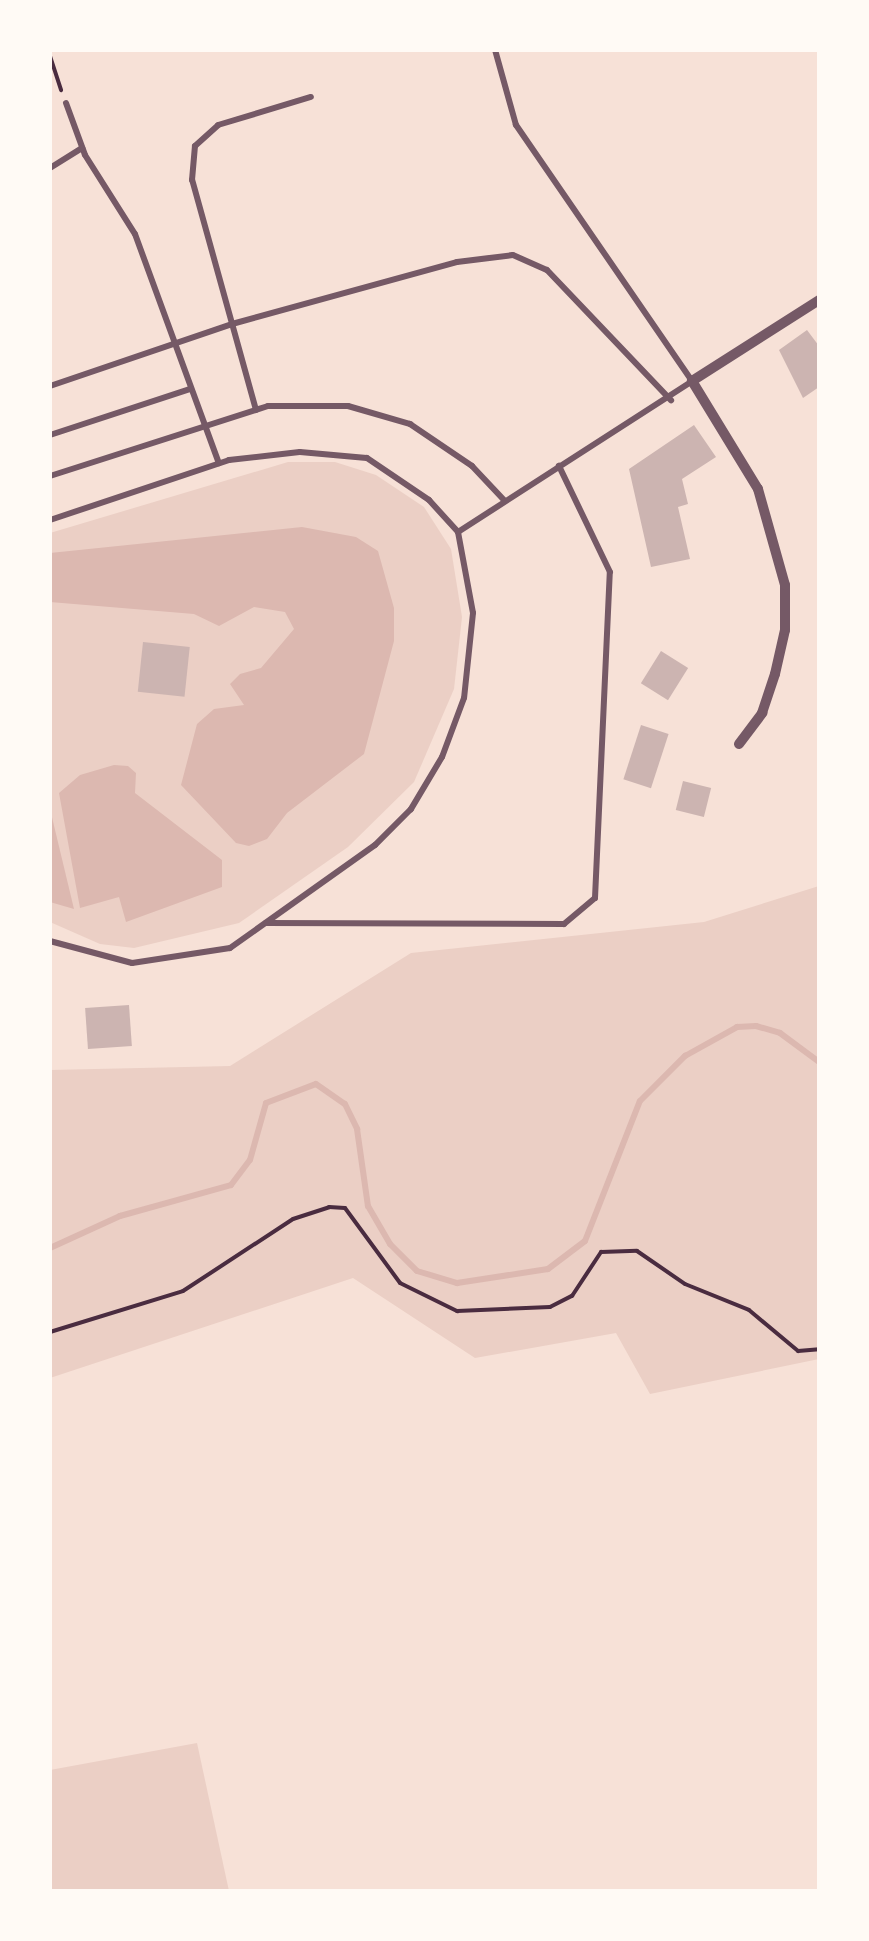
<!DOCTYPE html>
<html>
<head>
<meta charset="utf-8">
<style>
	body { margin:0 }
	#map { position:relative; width:869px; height:1941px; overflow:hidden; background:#f7e1d7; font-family:Helvetica,sans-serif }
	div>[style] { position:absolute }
	.green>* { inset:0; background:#ebcfc5 }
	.water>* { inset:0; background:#dcb8b0 }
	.stream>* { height:6px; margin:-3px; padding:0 3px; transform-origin:3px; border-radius:3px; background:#dcb8b0 }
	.building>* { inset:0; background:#ccb4b1; transform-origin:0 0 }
	.path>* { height:4px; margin:-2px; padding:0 2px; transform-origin:2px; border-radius:2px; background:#4a2c40 }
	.service>* { height:6px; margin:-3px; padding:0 3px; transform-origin:3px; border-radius:3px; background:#755966 }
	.minor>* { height:10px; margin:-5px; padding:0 5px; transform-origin:5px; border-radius:5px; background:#755966 }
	span { translate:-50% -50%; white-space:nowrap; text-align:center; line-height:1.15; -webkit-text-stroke:8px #fffaf5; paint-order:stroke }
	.frame { position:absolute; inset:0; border:52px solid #fffaf5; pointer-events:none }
</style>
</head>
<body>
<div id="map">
	<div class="green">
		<div style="clip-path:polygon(288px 462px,335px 462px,376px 475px,424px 507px,451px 549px,462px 617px,454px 689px,414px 782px,348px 847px,239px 923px,134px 948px,100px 944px,50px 922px,50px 533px)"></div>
		<div style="clip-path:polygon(819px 886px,819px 1359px,650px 1394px,616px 1333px,475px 1358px,353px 1278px,50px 1378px,50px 1070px,230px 1066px,411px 953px,704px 922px)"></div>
		<div style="clip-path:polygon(197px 1743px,229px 1891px,50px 1891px,50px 1770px)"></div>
	</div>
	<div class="water">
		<div style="clip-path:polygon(302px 527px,356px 537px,378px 551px,394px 608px,394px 641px,364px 754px,287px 813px,267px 839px,249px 846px,236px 843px,181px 785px,197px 724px,214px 709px,244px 705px,230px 684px,240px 674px,261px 668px,294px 629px,285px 612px,254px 607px,219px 626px,194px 614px,50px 602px,50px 553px)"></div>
		<div style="clip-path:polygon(114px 765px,128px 766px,136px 773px,135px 793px,222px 860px,222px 887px,126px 922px,119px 897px,80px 908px,59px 793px,80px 775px)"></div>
		<div style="clip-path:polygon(50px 809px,74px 909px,50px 902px)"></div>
	</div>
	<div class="stream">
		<div style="left:50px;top:1248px;width:77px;rotate:-24.6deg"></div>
		<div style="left:120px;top:1216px;width:115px;rotate:-15.6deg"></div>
		<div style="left:231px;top:1185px;width:31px;rotate:-53deg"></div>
		<div style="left:250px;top:1160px;width:59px;rotate:-74.3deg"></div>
		<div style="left:266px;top:1103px;width:53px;rotate:-20.8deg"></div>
		<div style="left:316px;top:1084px;width:35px;rotate:35deg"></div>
		<div style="left:345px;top:1104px;width:28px;rotate:64deg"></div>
		<div style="left:357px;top:1129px;width:78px;rotate:81.9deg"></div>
		<div style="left:368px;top:1206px;width:44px;rotate:59.9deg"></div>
		<div style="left:390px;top:1244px;width:38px;rotate:45deg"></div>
		<div style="left:417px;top:1271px;width:42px;rotate:16.7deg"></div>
		<div style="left:457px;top:1283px;width:92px;rotate:-8.7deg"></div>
		<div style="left:548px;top:1269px;width:46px;rotate:-37.1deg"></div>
		<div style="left:585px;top:1241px;width:150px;rotate:-68.6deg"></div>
		<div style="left:640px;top:1101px;width:64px;rotate:-45deg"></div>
		<div style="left:685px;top:1056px;width:60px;rotate:-29.1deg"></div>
		<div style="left:737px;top:1027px;width:19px;rotate:-3deg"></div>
		<div style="left:756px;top:1026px;width:25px;rotate:16deg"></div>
		<div style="left:780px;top:1033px;width:49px;rotate:36.6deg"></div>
	</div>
	<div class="building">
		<div style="clip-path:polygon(807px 330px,819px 346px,819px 387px,803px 398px,779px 350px)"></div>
		<div style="clip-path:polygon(694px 425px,716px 457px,682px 479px,688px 504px,678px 507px,690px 559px,651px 567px,629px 469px)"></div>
		<div style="left:143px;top:642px;width:47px;height:50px;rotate:6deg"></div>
		<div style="left:661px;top:651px;width:32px;height:38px;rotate:32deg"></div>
		<div style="left:641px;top:725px;width:29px;height:57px;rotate:18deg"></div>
		<div style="left:683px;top:781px;width:29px;height:30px;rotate:14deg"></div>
		<div style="left:129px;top:1005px;width:41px;height:44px;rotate:86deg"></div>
	</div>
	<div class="path">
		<div style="left:50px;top:56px;width:36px;rotate:72deg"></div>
		<div style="left:50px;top:1332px;width:139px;rotate:-17.1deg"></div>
		<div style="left:183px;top:1291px;width:131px;rotate:-33.2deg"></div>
		<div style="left:293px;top:1219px;width:38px;rotate:-18deg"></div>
		<div style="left:329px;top:1207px;width:16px;rotate:4deg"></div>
		<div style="left:345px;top:1208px;width:93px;rotate:53.7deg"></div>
		<div style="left:400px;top:1283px;width:64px;rotate:26.2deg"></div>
		<div style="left:457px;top:1311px;width:93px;rotate:-2.5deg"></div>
		<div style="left:550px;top:1307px;width:25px;rotate:-27deg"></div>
		<div style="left:572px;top:1296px;width:53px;rotate:-56.6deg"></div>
		<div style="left:601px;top:1252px;width:36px;rotate:-2deg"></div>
		<div style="left:637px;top:1251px;width:58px;rotate:34.5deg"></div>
		<div style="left:685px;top:1284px;width:69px;rotate:22.1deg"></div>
		<div style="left:749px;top:1310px;width:64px;rotate:39.9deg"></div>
		<div style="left:798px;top:1351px;width:21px;rotate:-5deg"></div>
	</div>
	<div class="service">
		<div style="left:66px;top:103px;width:55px;rotate:69.9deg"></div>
		<div style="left:85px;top:155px;width:93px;rotate:57.7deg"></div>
		<div style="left:135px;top:234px;width:244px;rotate:69.9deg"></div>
		<div style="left:50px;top:168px;width:38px;rotate:-32deg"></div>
		<div style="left:50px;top:386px;width:192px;rotate:-18.8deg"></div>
		<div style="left:232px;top:324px;width:233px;rotate:-15.4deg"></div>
		<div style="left:457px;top:262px;width:56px;rotate:-7.1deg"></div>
		<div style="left:513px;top:255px;width:37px;rotate:24deg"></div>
		<div style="left:547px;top:270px;width:180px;rotate:46.4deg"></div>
		<div style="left:256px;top:410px;width:239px;rotate:-105.5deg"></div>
		<div style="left:192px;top:180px;width:34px;rotate:-85deg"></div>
		<div style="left:195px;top:146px;width:31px;rotate:-42deg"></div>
		<div style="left:218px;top:125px;width:97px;rotate:-16.8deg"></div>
		<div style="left:50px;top:435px;width:147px;rotate:-18.2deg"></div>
		<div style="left:50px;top:476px;width:229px;rotate:-17.8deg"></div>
		<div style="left:268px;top:406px;width:80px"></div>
		<div style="left:348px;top:406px;width:65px;rotate:16.2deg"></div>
		<div style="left:410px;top:424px;width:75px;rotate:34.1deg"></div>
		<div style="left:472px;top:466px;width:48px;rotate:46.7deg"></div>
		<div style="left:50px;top:520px;width:189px;rotate:-18.5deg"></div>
		<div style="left:229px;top:460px;width:71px;rotate:-6.4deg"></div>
		<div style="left:300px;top:452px;width:67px;rotate:5.1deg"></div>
		<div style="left:367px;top:458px;width:75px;rotate:34.1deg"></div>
		<div style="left:429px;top:500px;width:43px;rotate:47.8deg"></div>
		<div style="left:458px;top:532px;width:82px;rotate:79.5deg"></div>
		<div style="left:473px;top:613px;width:85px;rotate:96deg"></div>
		<div style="left:464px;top:698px;width:63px;rotate:110.4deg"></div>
		<div style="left:442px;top:757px;width:61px;rotate:120.8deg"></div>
		<div style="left:411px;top:809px;width:51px;rotate:135deg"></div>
		<div style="left:375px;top:845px;width:178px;rotate:144.6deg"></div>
		<div style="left:230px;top:948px;width:99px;rotate:171.3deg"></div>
		<div style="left:132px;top:963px;width:85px;rotate:-165deg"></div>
		<div style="left:458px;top:532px;width:278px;rotate:-32.8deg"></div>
		<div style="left:692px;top:381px;width:311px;rotate:-124.5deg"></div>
		<div style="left:516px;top:125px;width:78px;rotate:-105.6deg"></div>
		<div style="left:266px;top:923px;width:298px;rotate:0.2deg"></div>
		<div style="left:564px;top:924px;width:40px;rotate:-40deg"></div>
		<div style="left:595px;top:898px;width:326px;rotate:-87.4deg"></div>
		<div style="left:610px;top:572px;width:118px;rotate:-115.7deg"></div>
	</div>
	<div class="minor">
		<div style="left:739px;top:744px;width:39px;rotate:-53deg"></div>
		<div style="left:762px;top:713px;width:41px;rotate:-71.6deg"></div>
		<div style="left:775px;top:674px;width:45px;rotate:-77.2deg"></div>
		<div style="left:785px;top:630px;width:45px;rotate:-90deg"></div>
		<div style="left:785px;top:585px;width:100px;rotate:-105.7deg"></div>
		<div style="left:758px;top:489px;width:127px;rotate:-121.4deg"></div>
		<div style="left:692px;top:381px;width:151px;rotate:-32.5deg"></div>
	</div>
	<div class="frame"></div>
</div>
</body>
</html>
